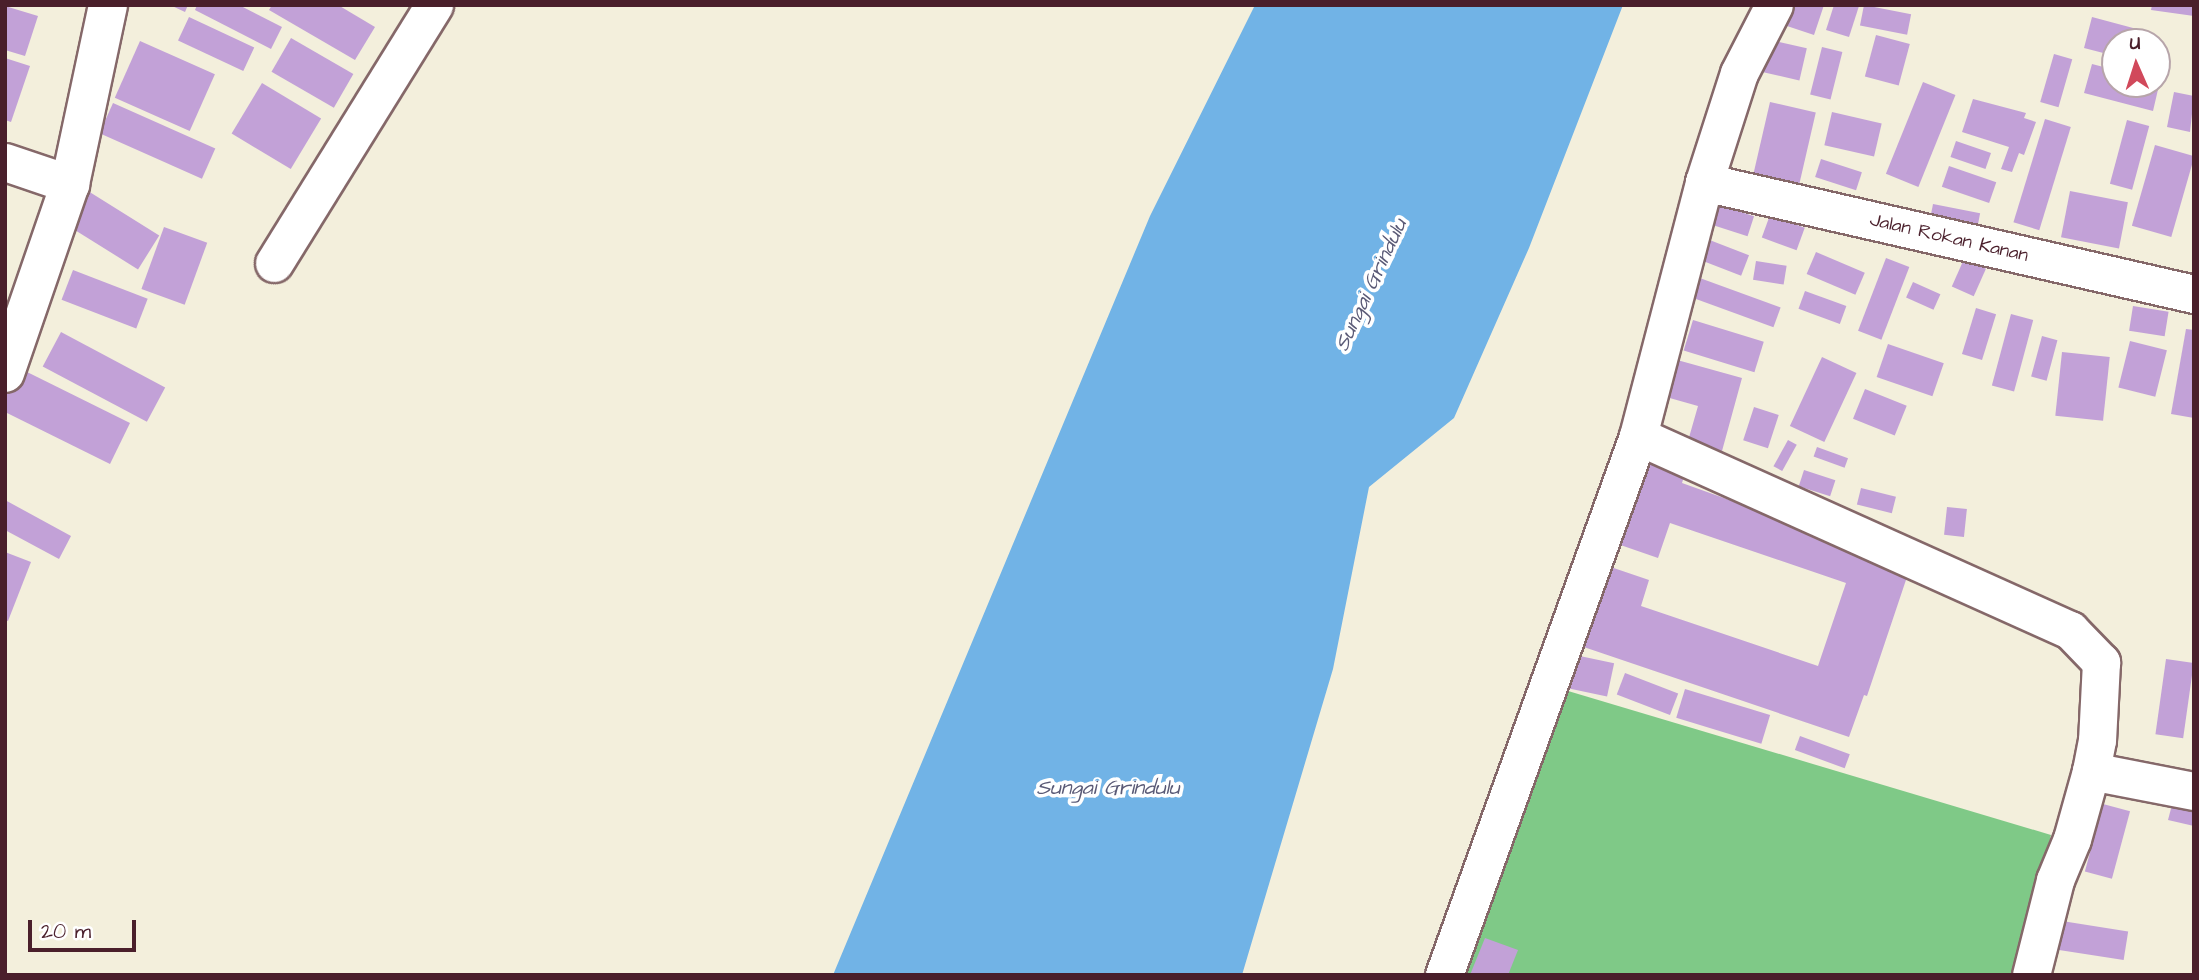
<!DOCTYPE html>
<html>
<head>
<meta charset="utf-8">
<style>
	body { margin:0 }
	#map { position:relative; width:2199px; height:980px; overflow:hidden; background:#f3efdc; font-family:"Architects Daughter",sans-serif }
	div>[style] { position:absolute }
	.green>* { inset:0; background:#7fc987 }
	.water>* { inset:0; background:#71b3e6 }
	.building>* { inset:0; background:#c2a1d7; transform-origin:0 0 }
	.roads { filter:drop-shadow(2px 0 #856869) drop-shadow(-2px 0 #856869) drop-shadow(0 2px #856869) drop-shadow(0 -2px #856869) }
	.street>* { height:37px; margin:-18.5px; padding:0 18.5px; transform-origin:18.5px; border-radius:18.5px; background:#fff }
	.secondary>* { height:38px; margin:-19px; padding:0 19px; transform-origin:19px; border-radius:19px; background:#fff }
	span { translate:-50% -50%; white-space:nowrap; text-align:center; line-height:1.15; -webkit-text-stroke:7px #fff; paint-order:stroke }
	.street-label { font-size:19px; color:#4a1f2b }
	.water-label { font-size:21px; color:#5a5a76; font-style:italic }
	.frame { position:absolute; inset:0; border:7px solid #4a1f2b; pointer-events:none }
	.north { position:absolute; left:2101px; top:28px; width:70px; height:70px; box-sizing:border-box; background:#fff; border:2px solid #b7a5aa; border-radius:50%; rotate:357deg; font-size:19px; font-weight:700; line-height:28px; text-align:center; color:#4a1f2b }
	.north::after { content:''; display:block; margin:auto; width:24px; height:32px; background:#d1495b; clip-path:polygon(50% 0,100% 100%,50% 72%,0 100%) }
	.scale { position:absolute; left:28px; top:920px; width:108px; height:32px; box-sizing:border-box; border:4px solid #4a1f2b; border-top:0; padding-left:9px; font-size:21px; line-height:24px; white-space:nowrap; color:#4a1f2b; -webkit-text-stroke:5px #fff; paint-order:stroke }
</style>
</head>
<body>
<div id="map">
	<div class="green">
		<div style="clip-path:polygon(1548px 685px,2051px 835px,2018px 975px,1444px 975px)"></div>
	</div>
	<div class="water">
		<div style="clip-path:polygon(1255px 5px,1623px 5px,1529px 248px,1454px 418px,1369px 487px,1333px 669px,1242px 975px,833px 975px,1150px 216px)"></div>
	</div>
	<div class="building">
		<div style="clip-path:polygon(170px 5px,188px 5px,185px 12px)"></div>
		<div style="clip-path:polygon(197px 5px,239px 5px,282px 27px,271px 49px,195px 10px)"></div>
		<div style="clip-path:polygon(272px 5px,338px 5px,375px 27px,355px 60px,269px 10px)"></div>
		<div style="clip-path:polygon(1794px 5px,1824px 5px,1814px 35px,1787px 26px)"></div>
		<div style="clip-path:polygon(1834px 5px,1859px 6px,1849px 37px,1826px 30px)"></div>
		<div style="left:1864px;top:5px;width:48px;height:21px;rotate:11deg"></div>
		<div style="clip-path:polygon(2152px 5px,2194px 5px,2194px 16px,2151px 10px)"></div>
		<div style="clip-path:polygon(5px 6px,38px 16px,25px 56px,5px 50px)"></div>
		<div style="left:189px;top:17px;width:72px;height:26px;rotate:25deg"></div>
		<div style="clip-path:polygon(2092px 17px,2148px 32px,2146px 42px,2115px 42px,2115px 56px,2084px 48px)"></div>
		<div style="left:1876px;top:35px;width:35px;height:43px;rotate:15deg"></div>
		<div style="left:291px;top:38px;width:72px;height:39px;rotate:30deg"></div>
		<div style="left:1762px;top:38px;width:46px;height:33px;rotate:13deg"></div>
		<div style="left:140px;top:41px;width:82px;height:62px;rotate:24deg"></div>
		<div style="left:1822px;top:47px;width:21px;height:49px;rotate:14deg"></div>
		<div style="left:2054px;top:54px;width:19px;height:50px;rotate:16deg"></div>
		<div style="clip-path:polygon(5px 58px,30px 66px,11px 122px,5px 120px)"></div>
		<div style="clip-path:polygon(2092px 64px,2115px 70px,2115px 84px,2160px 81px,2153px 111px,2084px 93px)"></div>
		<div style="left:1923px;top:82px;width:35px;height:99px;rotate:22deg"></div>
		<div style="left:262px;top:83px;width:69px;height:59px;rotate:31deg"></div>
		<div style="clip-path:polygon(2174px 92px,2194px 96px,2190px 132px,2167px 127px)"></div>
		<div style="clip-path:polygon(1973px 99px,2026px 113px,2024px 118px,2036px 122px,2024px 155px,2019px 153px,2012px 172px,2001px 169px,2009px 147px,1962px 132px)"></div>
		<div style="left:1770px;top:102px;width:47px;height:73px;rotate:13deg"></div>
		<div style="left:113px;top:103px;width:112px;height:33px;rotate:24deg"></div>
		<div style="left:1832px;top:112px;width:51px;height:34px;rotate:13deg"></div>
		<div style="left:2045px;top:119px;width:27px;height:108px;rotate:17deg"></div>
		<div style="left:2127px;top:120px;width:23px;height:66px;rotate:15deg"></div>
		<div style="left:1956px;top:141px;width:37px;height:17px;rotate:19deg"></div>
		<div style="left:2155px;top:145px;width:41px;height:84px;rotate:16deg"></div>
		<div style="left:1821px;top:159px;width:43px;height:19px;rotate:18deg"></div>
		<div style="left:1949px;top:166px;width:50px;height:22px;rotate:19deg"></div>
		<div style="left:88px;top:191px;width:84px;height:40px;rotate:32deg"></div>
		<div style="left:2070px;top:191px;width:59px;height:47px;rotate:11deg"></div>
		<div style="left:1716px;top:204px;width:40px;height:21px;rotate:18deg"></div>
		<div style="left:1933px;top:204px;width:48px;height:15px;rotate:11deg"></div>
		<div style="left:1770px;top:215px;width:37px;height:24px;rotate:20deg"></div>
		<div style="left:164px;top:227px;width:46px;height:66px;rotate:20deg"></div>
		<div style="left:1707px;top:239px;width:45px;height:22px;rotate:21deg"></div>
		<div style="left:1816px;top:252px;width:53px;height:24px;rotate:23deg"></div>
		<div style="left:1886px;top:258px;width:25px;height:78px;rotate:21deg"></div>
		<div style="left:1964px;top:259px;width:24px;height:30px;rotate:24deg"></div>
		<div style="left:1756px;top:261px;width:31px;height:19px;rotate:9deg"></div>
		<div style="left:73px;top:270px;width:80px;height:32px;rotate:21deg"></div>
		<div style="left:1697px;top:277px;width:89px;height:21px;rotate:20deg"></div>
		<div style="left:1913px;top:282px;width:30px;height:17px;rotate:24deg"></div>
		<div style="left:1805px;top:291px;width:44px;height:19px;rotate:20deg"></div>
		<div style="left:2133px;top:306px;width:36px;height:25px;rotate:9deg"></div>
		<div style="left:1976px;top:308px;width:21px;height:48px;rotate:17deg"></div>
		<div style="left:2011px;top:314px;width:23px;height:74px;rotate:15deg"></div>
		<div style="left:1693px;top:320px;width:74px;height:32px;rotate:17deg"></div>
		<div style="clip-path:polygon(2186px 329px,2194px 330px,2194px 418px,2171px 414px)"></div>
		<div style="left:61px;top:332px;width:118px;height:39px;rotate:28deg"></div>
		<div style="left:2042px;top:336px;width:16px;height:42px;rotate:15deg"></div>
		<div style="left:2130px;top:341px;width:38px;height:48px;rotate:14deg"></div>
		<div style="left:1888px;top:344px;width:59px;height:35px;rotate:19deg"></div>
		<div style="left:2062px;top:352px;width:48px;height:64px;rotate:6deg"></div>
		<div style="left:1822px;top:357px;width:38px;height:76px;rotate:25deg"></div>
		<div style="clip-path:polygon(1670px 358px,1742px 378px,1722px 451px,1688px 441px,1698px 406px,1659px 395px)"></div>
		<div style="clip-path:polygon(19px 368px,130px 423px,110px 464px,5px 412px,5px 395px)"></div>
		<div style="left:1865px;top:389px;width:45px;height:32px;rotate:22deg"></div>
		<div style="left:1754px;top:407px;width:26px;height:35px;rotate:18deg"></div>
		<div style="left:1788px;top:440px;width:10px;height:30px;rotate:29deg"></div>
		<div style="left:1817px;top:447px;width:33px;height:10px;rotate:20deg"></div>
		<div style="clip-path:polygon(1635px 453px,1686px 470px,1682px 483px,1911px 565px,1867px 696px,1864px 695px,1849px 737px,1569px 642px,1596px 562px,1649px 580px,1641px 606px,1818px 666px,1846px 583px,1670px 523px,1658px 558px,1606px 540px)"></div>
		<div style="left:1804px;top:470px;width:33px;height:17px;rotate:18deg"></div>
		<div style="left:1861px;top:488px;width:36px;height:17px;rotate:14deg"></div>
		<div style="clip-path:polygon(5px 500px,71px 536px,59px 559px,5px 530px)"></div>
		<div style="left:1947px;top:507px;width:20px;height:28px;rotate:6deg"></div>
		<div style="clip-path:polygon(5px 552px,31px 562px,8px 621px,5px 620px)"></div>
		<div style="left:1575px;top:655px;width:40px;height:34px;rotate:12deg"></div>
		<div style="left:2166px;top:659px;width:28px;height:76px;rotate:8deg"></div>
		<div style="left:1625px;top:673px;width:57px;height:23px;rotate:21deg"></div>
		<div style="left:1685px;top:689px;width:89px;height:30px;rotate:17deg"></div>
		<div style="left:1800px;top:736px;width:53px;height:15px;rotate:20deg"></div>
		<div style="clip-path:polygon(2173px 801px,2194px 807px,2194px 826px,2168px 820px)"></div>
		<div style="left:2103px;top:804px;width:28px;height:70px;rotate:15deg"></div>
		<div style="left:2062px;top:921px;width:67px;height:29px;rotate:9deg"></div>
		<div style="clip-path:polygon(1485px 938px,1518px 950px,1508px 975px,1470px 975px)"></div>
	</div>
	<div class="roads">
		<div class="street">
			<div style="left:5px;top:162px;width:69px;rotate:18.7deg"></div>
			<div style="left:1704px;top:182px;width:503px;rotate:12.88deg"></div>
			<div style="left:274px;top:263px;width:304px;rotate:-58.2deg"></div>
			<div style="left:1638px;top:436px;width:474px;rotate:24.2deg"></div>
			<div style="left:2070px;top:630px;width:45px;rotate:45.9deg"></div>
			<div style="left:2101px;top:662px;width:78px;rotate:92.9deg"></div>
			<div style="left:2097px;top:740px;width:32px;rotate:101deg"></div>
			<div style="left:2091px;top:771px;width:105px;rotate:11deg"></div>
			<div style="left:1444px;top:975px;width:573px;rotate:-70.2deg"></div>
			<div style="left:1638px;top:436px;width:262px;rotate:-75.4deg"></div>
			<div style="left:1704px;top:182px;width:114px;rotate:-72.2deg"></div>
			<div style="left:1739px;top:73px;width:76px;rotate:-62.8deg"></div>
			<div style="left:2031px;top:975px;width:98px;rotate:-75.8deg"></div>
			<div style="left:2055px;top:880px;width:44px;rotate:-67.5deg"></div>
			<div style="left:2072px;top:839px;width:71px;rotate:-74.4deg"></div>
		</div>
		<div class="secondary">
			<div style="left:5px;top:373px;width:200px;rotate:-71deg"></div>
			<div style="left:70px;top:184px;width:183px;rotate:-78deg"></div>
		</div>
	</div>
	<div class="street-label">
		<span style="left:1949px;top:238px;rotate:13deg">Jalan Rokan Kanan</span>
	</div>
	<div class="water-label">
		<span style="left:1371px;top:285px;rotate:-65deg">Sungai Grindulu</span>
		<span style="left:1108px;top:788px">Sungai Grindulu</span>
	</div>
	<div class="frame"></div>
	<div class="north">U</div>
	<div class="scale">20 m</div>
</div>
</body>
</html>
